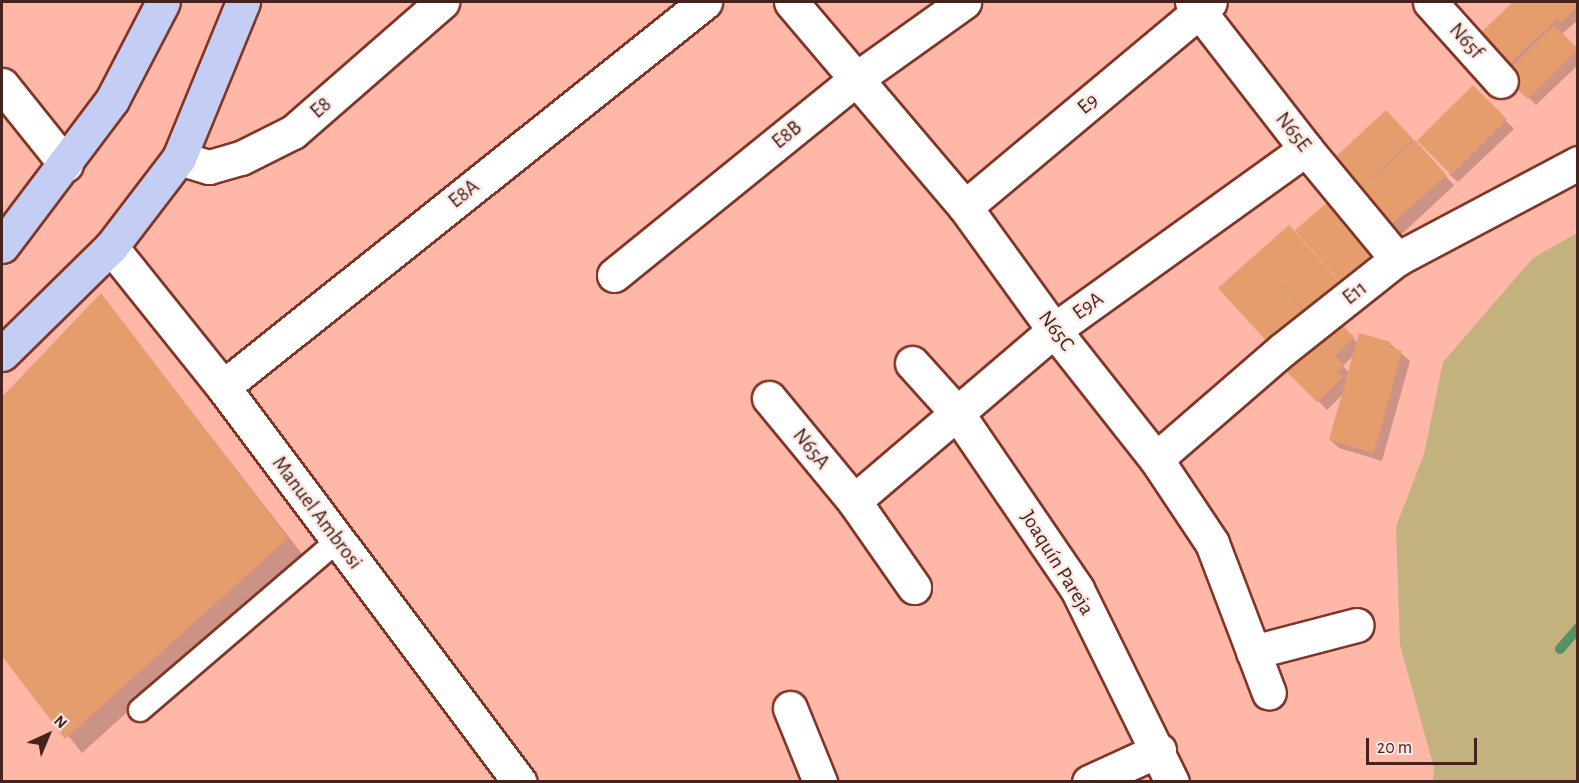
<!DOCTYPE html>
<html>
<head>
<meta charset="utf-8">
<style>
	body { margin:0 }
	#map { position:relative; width:1579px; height:783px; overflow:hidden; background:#ffb7a8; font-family:"Alegreya Sans",sans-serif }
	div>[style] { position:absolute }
	.green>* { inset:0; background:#c3b27d }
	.shadow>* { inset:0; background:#0003; transform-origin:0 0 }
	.stream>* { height:10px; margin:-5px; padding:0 5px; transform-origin:5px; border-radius:5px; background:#559167 }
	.building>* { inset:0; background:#e69d6e; transform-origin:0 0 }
	.roads { filter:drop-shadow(2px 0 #803526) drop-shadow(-2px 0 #803526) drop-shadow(0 2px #803526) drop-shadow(0 -2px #803526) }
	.service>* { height:22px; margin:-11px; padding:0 11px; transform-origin:11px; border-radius:11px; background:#fff }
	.minor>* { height:33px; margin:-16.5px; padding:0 16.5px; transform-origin:16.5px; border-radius:16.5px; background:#fff }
	.primary>* { height:33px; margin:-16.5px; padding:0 16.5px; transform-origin:16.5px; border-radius:16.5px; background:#c4cef5 }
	span { translate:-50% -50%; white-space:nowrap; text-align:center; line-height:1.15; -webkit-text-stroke:4.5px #fae7e3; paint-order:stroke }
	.street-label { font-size:21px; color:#45231c }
	.frame { position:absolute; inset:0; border:3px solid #45231c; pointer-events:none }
	.north { position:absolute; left:18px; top:705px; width:60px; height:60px; -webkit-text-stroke:4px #fae7e3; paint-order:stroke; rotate:44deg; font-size:16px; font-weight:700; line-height:24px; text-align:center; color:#45231c }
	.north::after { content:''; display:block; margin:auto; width:21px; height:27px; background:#45231c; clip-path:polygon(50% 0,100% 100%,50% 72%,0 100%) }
	.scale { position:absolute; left:1366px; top:738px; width:111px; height:27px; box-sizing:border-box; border:3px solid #45231c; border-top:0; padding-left:8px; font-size:18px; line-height:21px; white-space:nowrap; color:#45231c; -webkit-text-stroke:4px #fae7e3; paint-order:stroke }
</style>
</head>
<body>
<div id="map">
	<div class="green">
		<div style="clip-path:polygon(1577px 233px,1577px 781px,1433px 781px,1434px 768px,1400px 645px,1396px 527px,1424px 454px,1443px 362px,1533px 258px)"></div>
	</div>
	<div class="shadow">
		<div style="clip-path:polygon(1516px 2px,1578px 2px,1578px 20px,1562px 34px,1578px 50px,1578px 65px,1536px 105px,1474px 42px)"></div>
		<div style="clip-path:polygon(1473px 87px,1514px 129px,1458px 182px,1449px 174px)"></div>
		<div style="left:1386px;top:112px;width:100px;height:72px;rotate:47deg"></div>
		<div style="left:1331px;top:201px;width:79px;height:45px;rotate:48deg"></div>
		<div style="clip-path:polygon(1289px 227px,1316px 320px,1221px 288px)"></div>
		<div style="clip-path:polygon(101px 295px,302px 554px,82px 753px,2px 653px,2px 399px)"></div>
		<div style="clip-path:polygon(evenodd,1331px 315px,1358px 343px,1390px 344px,1410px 361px,1382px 461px,1339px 448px,1330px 440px,1344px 393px,1327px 410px,1282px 364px,1331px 315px,1355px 354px,1349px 373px,1343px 366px,1355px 354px)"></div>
	</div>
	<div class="stream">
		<div style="left:1560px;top:649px;width:28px;rotate:-49deg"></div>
	</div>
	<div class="building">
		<div style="clip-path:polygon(1513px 2px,1578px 2px,1578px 6px,1561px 23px,1557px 19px,1501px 72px,1472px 41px)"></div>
		<div style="left:1554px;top:25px;width:34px;height:71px;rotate:45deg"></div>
		<div style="left:1473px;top:85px;width:48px;height:79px;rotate:45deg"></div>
		<div style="left:1386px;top:110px;width:40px;height:74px;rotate:47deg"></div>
		<div style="left:1415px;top:140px;width:47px;height:75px;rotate:48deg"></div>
		<div style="left:1331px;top:199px;width:69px;height:48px;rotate:49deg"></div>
		<div style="clip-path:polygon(1289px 225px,1340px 283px,1306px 313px,1275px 278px,1305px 314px,1270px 345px,1218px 288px)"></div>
		<div style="clip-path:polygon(101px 293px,288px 538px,65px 739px,2px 656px,2px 397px)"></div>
		<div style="clip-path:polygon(1331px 313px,1354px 337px,1335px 356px,1344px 365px,1337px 371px,1343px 377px,1317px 402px,1279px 364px)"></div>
		<div style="clip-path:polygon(1359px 333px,1391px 342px,1389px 347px,1402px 351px,1374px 453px,1329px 440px)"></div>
	</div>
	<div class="roads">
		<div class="service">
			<div style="left:140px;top:710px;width:261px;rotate:-40.6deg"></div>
		</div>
		<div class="minor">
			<div style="left:791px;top:2px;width:269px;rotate:49.7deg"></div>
			<div style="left:965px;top:207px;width:152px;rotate:54.1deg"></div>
			<div style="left:1054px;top:330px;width:164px;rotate:51.7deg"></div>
			<div style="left:1156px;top:459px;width:101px;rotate:56.3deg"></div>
			<div style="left:1212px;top:543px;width:160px;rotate:69.2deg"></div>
			<div style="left:1192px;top:2px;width:186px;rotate:52.2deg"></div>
			<div style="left:1306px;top:149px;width:143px;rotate:50.4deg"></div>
			<div style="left:1430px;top:2px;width:106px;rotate:48.1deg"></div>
			<div style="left:2px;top:85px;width:102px;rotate:51.3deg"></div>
			<div style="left:179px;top:158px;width:31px;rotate:17deg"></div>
			<div style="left:209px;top:167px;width:33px;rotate:-16deg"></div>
			<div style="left:241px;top:158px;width:58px;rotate:-26.6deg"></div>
			<div style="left:293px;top:132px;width:198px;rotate:-41.1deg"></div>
			<div style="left:965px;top:207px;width:319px;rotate:-39.9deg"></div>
			<div style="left:111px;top:247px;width:179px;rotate:51.3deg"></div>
			<div style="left:223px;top:387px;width:494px;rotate:53.1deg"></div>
			<div style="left:614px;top:275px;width:311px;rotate:-39deg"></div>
			<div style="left:856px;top:79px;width:133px;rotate:-35.5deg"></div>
			<div style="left:912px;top:363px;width:67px;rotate:48deg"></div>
			<div style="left:957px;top:413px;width:213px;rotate:55.7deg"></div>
			<div style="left:1077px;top:589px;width:215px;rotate:63.8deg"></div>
			<div style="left:223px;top:387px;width:617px;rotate:-38.62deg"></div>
			<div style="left:769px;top:398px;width:134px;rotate:50.5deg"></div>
			<div style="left:854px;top:501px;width:105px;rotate:55.1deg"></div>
			<div style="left:1156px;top:459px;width:167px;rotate:-40.9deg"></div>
			<div style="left:1282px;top:350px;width:147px;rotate:-38.4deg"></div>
			<div style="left:1397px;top:259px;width:205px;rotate:-27.9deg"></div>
			<div style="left:854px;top:501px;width:263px;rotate:-40.5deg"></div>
			<div style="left:1054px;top:330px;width:310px;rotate:-35.7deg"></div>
			<div style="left:1253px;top:652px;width:107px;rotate:-14.6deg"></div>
			<div style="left:790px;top:708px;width:80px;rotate:67.9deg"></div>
			<div style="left:1089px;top:782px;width:77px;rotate:-24.6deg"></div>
		</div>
		<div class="primary">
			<div style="left:2px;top:246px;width:183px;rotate:-53deg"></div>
			<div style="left:112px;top:100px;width:110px;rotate:-62.5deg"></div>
			<div style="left:2px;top:354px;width:153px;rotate:-44.5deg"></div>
			<div style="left:111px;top:247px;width:112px;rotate:-52.6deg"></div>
			<div style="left:179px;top:158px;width:169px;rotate:-67.7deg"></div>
		</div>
	</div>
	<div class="street-label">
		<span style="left:1466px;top:41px;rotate:48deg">N65f</span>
		<span style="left:1088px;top:104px;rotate:-40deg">E9</span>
		<span style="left:321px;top:108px;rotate:-41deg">E8</span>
		<span style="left:1293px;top:132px;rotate:52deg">N65E</span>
		<span style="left:787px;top:135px;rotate:-39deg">E8B</span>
		<span style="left:464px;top:194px;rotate:-39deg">E8A</span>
		<span style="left:1355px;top:293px;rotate:-38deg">E11</span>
		<span style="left:1088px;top:306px;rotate:-36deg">E9A</span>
		<span style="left:1056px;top:331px;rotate:53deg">N65C</span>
		<span style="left:811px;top:449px;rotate:51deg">N65A</span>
		<span style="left:317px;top:513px;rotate:53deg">Manuel Ambrosi</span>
		<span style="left:1057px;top:563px;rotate:58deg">Joaquín Pareja</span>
	</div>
	<div class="frame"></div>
	<div class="north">N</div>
	<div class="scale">20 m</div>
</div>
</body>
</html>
